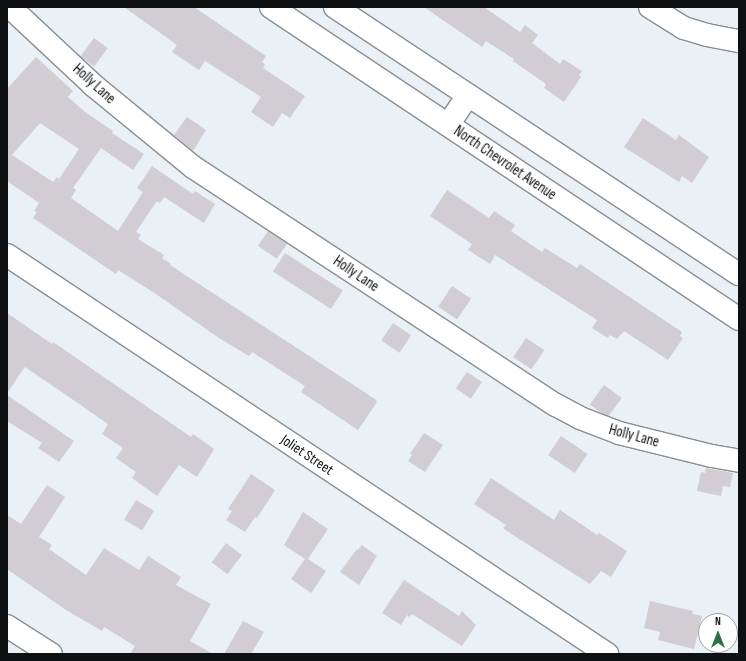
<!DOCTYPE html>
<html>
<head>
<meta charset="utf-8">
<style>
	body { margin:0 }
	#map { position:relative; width:746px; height:661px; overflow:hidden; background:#e9f0f6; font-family:"Sofia Sans Condensed",sans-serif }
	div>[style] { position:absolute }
	.building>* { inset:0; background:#d2ccd3; transform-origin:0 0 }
	.roads { filter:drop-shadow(1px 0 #888e94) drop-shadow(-1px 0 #888e94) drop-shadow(0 1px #888e94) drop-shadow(0 -1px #888e94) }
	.minor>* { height:22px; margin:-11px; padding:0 11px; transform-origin:11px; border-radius:11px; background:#fff }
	span { translate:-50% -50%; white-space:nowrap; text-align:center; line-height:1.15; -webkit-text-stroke:3px #fff; paint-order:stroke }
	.street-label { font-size:15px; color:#0e1012 }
	.frame { position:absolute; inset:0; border:8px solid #0e1012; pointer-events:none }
	.north { position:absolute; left:698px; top:613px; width:40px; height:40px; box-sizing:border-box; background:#fff; border:1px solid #9f9fa0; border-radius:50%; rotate:0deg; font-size:11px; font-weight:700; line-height:16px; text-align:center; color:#0e1012 }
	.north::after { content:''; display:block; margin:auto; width:14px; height:18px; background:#29713e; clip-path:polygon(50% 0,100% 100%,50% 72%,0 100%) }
</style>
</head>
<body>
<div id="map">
	<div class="building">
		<div style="clip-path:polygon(124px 7px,194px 7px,266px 56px,262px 62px,265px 64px,263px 68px,305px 96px,290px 118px,282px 113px,273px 127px,251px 112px,261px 97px,205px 61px,199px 70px,172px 52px,177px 45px)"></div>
		<div style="clip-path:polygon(424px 7px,484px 7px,520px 32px,525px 25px,538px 35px,532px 43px,560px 64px,563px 59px,582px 71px,579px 75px,581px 77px,564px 102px,544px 88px,546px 84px,513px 61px,514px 59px,486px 41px,482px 47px)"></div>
		<div style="left:94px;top:38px;width:17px;height:23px;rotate:36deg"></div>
		<div style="clip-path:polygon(evenodd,36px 57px,73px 91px,68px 97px,85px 112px,113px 131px,112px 133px,144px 154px,133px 170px,101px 148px,73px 188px,76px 190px,71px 198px,118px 231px,143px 192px,137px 188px,152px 166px,193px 194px,195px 191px,215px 204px,204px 223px,164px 197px,160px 203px,157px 201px,136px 232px,141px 235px,138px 239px,164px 255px,162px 258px,171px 264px,170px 265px,375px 399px,377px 402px,358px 430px,301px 392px,305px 386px,252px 352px,249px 356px,219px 338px,153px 292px,118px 270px,116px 274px,33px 218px,37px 212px,34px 211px,39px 203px,7px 181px,7px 89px,36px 57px,40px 123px,79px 149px,59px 179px,57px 177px,53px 182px,12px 155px,40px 123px)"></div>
		<div style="clip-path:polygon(187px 117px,206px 130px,193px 151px,174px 135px)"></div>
		<div style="clip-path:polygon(643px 118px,676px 140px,679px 135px,709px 157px,692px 183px,682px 176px,679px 182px,624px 147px)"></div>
		<div style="clip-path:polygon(447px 190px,489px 218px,494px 211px,515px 225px,511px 231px,542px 252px,545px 248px,577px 268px,580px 264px,682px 332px,680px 336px,683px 338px,668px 360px,624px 331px,617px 339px,610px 335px,608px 338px,592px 328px,597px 320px,495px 255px,490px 264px,468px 250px,472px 244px,430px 216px)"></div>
		<div style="left:268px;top:231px;width:23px;height:18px;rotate:34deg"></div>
		<div style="left:285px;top:253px;width:69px;height:22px;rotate:33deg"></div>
		<div style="left:452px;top:286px;width:23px;height:25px;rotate:34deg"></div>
		<div style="clip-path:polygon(7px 313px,52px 344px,53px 342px,191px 437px,193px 434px,214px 449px,197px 477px,179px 465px,157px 496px,132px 478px,136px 472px,116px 458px,123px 448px,102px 434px,108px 424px,69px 397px,25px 367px,7px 393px)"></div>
		<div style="left:393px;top:323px;width:22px;height:21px;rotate:34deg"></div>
		<div style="left:526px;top:338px;width:22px;height:23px;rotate:34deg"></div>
		<div style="left:467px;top:372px;width:18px;height:20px;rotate:34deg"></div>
		<div style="left:604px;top:385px;width:22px;height:24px;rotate:36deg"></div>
		<div style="clip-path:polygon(7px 395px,74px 441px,59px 462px,38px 448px,42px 443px,7px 421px)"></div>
		<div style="clip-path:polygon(424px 433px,443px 445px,425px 472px,408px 461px,412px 455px,410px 454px)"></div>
		<div style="left:561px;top:436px;width:32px;height:23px;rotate:34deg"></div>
		<div style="clip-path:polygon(706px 468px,733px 473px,730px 487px,723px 486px,721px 496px,697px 491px,701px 472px,705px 473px)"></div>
		<div style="clip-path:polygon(251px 474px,275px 490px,257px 518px,255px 517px,245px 532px,226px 520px,232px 511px,228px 509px)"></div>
		<div style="clip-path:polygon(491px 478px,554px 520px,560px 510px,597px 535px,599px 533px,627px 551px,611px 577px,601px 571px,590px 584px,513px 535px,503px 528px,506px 525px,474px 504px)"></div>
		<div style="clip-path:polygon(47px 485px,65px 497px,39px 537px,52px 545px,49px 549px,86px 575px,104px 548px,139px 570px,148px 556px,181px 577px,176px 585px,211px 604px,190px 641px,213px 654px,130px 654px,135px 646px,104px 627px,102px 631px,66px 610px,7px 569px,7px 515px,21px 524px)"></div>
		<div style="left:136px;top:500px;width:21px;height:23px;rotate:31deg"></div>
		<div style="clip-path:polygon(303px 512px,328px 529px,308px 559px,326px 571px,311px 593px,291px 579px,305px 559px,284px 545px)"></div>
		<div style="left:226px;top:543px;width:20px;height:24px;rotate:37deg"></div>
		<div style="clip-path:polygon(362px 545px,377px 556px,359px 585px,340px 572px,357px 549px,358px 550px)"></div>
		<div style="clip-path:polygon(404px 580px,459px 616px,462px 611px,476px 625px,462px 646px,412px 614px,409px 617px,407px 615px,401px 625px,382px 613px)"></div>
		<div style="clip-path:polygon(650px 601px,693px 611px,692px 614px,702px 616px,694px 649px,658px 640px,660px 632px,644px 628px)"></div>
		<div style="clip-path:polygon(243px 621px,264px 632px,251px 654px,224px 654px)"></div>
	</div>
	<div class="roads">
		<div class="minor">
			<div style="left:271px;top:7px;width:562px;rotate:33.69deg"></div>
			<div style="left:335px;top:7px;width:484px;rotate:33.5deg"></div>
			<div style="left:650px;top:7px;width:40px;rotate:32deg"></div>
			<div style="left:684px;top:28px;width:24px;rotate:17deg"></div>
			<div style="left:707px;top:35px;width:33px;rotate:11deg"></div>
			<div style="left:14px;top:11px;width:108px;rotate:43.1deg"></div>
			<div style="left:93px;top:85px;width:129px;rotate:39.4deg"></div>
			<div style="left:193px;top:167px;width:434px;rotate:33.3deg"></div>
			<div style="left:556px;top:405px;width:27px;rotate:28deg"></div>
			<div style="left:580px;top:418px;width:42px;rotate:21deg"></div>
			<div style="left:619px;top:433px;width:96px;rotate:13.9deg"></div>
			<div style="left:712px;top:456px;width:27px;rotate:10deg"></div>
			<div style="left:448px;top:125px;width:36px;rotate:-56deg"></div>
			<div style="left:7px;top:255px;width:721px;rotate:33.62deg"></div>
			<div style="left:7px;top:626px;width:52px;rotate:32.5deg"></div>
		</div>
	</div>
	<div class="street-label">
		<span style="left:94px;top:84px;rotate:42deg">Holly Lane</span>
		<span style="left:505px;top:163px;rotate:34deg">North Chevrolet Avenue</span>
		<span style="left:356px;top:274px;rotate:34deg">Holly Lane</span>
		<span style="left:634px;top:436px;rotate:15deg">Holly Lane</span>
		<span style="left:307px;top:455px;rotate:34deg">Joliet Street</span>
	</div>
	<div class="frame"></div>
	<div class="north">N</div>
</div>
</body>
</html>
